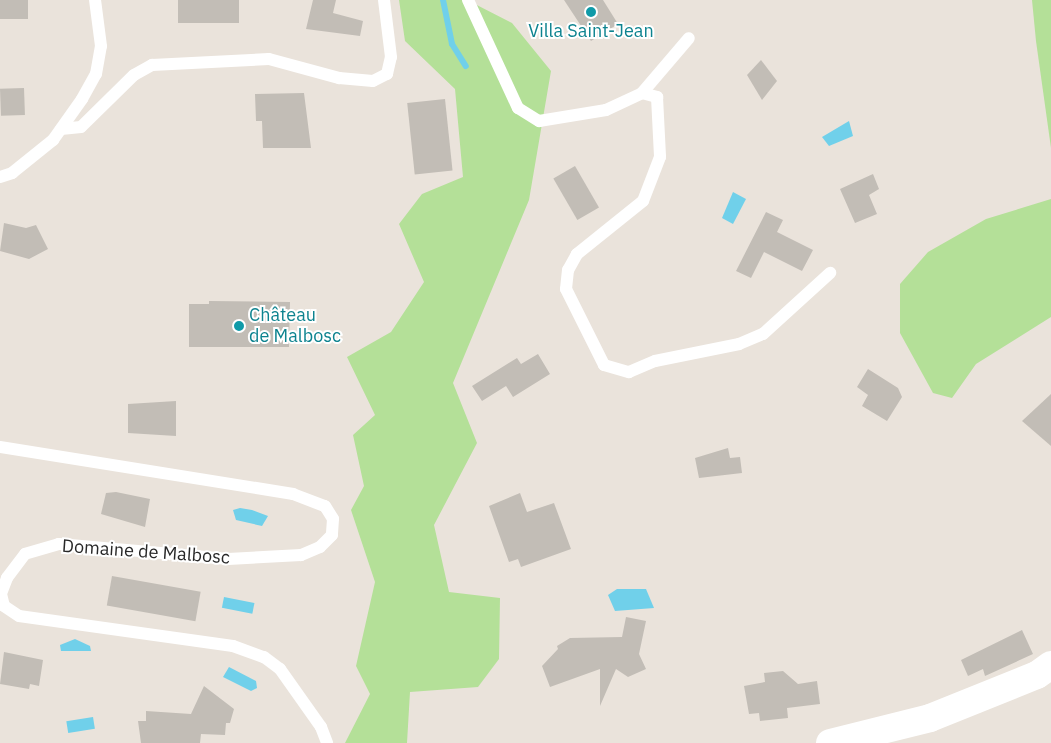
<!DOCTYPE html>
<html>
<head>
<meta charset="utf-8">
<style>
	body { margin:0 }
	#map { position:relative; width:1051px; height:743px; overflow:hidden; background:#eae3db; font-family:"IBM Plex Sans",sans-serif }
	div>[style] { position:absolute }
	.green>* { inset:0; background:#b4e098 }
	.water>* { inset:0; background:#70d0ea; transform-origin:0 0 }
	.stream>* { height:6px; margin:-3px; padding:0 3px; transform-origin:3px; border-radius:3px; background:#70d0ea }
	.building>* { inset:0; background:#c2bdb6; transform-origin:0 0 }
	.lane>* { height:12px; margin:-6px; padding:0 6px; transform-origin:6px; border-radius:6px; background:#fff }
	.secondary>* { height:28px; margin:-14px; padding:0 14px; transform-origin:14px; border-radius:14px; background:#fff }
	.dots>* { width:14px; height:14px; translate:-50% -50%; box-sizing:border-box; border:2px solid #fff; border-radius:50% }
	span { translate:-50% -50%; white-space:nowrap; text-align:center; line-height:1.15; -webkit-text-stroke:4px #fff; paint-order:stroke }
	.culture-label { font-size:18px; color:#0d838f }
	.left { translate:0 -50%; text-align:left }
	.street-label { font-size:18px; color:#282828 }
</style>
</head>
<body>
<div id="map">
	<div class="green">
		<div style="clip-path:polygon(399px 0,467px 0,512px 23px,551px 71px,529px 200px,453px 383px,477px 443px,434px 525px,449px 592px,500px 598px,499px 659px,478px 687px,410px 692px,407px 743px,345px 743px,370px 694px,356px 666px,375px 582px,351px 510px,364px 486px,353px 435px,375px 415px,347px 357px,391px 332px,424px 282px,399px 224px,422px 194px,463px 177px,455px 89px,405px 41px)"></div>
		<div style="clip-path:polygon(1032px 0,1051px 0,1051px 148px,1036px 41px)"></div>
		<div style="clip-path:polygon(1051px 199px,1051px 317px,976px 364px,952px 398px,933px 393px,900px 333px,900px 284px,928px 252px,986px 219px)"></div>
	</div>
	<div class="water">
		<div style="clip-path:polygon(849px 121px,853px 136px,829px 146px,822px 137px)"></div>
		<div style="clip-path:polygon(733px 192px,746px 199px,733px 224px,722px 218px)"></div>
		<div style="clip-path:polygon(240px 508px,252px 510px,268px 516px,262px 526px,236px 520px,233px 510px)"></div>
		<div style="clip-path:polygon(617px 589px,646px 589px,654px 608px,615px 611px,608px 595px)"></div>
		<div style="left:224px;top:597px;width:31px;height:11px;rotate:11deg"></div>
		<div style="clip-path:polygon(75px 639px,90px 646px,91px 651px,61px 651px,60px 645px)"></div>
		<div style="clip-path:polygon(229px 667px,256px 681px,257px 688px,251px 691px,223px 677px)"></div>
		<div style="left:93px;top:717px;width:12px;height:27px;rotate:81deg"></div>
	</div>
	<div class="stream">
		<div style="left:443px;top:0;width:45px;rotate:78.4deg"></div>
		<div style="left:452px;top:44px;width:26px;rotate:58deg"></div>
	</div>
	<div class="building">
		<div style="left:0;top:0;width:28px;height:19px"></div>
		<div style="left:178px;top:0;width:61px;height:23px"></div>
		<div style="clip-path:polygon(313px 0,336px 0,333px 13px,363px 21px,360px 36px,306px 29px)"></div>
		<div style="clip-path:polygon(564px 0,603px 0,618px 24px,591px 41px)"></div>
		<div style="clip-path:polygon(761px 60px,777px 81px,762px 100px,747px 75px)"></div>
		<div style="left:24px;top:88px;width:27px;height:24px;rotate:88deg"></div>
		<div style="clip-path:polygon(304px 93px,311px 148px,263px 148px,262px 121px,256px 121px,255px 94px)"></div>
		<div style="left:445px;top:99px;width:72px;height:38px;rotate:84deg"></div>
		<div style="left:575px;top:166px;width:48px;height:25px;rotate:60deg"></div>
		<div style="clip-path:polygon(873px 174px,879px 189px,869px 195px,877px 214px,855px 223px,840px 189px)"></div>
		<div style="clip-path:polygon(766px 212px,783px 220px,777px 232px,813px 250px,802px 271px,764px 252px,751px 278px,736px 271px)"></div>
		<div style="clip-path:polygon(4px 223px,26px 228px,36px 225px,48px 249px,29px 259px,0 251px)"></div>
		<div style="clip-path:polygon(209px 301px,290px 302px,289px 347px,189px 347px,189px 304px,209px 304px)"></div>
		<div style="clip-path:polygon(538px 354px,550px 374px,513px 397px,506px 386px,482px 401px,472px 386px,517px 358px,521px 364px)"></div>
		<div style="clip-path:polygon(868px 369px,898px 388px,902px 397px,887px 421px,862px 406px,868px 395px,857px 387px)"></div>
		<div style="clip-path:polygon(1051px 394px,1051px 446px,1022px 421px)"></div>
		<div style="clip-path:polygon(176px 401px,176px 436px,128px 433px,128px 404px)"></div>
		<div style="clip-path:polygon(728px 448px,730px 458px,740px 457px,742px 473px,699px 478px,695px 458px)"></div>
		<div style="clip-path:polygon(116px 492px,150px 499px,145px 527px,101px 514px,106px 493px)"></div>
		<div style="clip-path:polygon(520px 493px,527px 512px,554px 503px,571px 549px,521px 567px,518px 559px,509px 562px,489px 506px)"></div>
		<div style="left:112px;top:576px;width:90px;height:30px;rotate:10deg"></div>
		<div style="clip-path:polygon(626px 617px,646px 621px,639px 654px,646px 669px,628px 677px,616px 669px,600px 706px,600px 669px,550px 687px,542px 666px,558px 649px,557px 646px,570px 638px,622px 637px)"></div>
		<div style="clip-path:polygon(1022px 630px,1033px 654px,985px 676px,983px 669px,968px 676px,961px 660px)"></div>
		<div style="clip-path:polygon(4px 652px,43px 660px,39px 686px,30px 684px,29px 689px,0 684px)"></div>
		<div style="clip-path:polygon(783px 671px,798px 684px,817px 681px,820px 704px,787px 708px,788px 718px,760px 721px,759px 713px,749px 714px,744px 686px,765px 682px,764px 673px)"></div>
		<div style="clip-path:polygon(204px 686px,234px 709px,230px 723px,226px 723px,225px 735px,201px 734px,200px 743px,141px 743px,138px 721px,146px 721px,146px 711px,191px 714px)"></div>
	</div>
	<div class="lane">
		<div style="left:468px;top:0;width:119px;rotate:65.2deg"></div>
		<div style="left:518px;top:108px;width:25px;rotate:32deg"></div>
		<div style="left:539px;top:121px;width:68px;rotate:-9.3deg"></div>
		<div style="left:606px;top:110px;width:40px;rotate:-25deg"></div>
		<div style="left:642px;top:93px;width:16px;rotate:15deg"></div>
		<div style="left:657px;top:97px;width:60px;rotate:87.1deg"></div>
		<div style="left:660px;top:157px;width:47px;rotate:111.1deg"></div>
		<div style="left:643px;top:201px;width:85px;rotate:141.2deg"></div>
		<div style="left:577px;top:254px;width:18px;rotate:119deg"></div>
		<div style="left:568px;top:270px;width:19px;rotate:96deg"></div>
		<div style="left:566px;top:289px;width:85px;rotate:63.4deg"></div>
		<div style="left:604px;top:365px;width:26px;rotate:16deg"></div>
		<div style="left:629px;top:372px;width:28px;rotate:-23deg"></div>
		<div style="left:655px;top:361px;width:86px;rotate:-11.4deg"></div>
		<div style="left:739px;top:344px;width:26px;rotate:-23deg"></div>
		<div style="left:763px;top:334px;width:91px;rotate:-42.3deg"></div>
		<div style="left:642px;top:93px;width:72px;rotate:-49.5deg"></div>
		<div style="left:61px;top:129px;width:20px;rotate:-6deg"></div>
		<div style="left:81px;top:127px;width:74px;rotate:-44.5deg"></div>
		<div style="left:134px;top:75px;width:21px;rotate:-29deg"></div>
		<div style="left:152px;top:65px;width:117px;rotate:-2.9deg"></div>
		<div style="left:269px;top:59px;width:73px;rotate:15.2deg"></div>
		<div style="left:339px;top:78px;width:34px;rotate:5deg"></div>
		<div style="left:373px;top:81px;width:16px;rotate:-27deg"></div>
		<div style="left:387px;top:74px;width:17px;rotate:-77deg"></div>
		<div style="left:391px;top:57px;width:57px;rotate:-97deg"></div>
		<div style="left:0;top:177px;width:13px;rotate:-18deg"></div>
		<div style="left:12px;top:173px;width:53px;rotate:-38.8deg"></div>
		<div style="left:53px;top:140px;width:50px;rotate:-54.7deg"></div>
		<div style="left:82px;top:99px;width:29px;rotate:-61deg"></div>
		<div style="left:96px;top:74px;width:28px;rotate:-80deg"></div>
		<div style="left:101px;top:46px;width:46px;rotate:-97.4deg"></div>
		<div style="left:0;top:447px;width:297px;rotate:9.1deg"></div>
		<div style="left:293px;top:494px;width:34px;rotate:21deg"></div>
		<div style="left:325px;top:506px;width:15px;rotate:58deg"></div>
		<div style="left:333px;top:519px;width:16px;rotate:94deg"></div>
		<div style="left:332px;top:535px;width:17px;rotate:135deg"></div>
		<div style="left:320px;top:547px;width:21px;rotate:157deg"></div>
		<div style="left:301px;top:555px;width:73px;rotate:176.9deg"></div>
		<div style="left:228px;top:559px;width:170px;rotate:-174.9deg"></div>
		<div style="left:59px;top:544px;width:35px;rotate:164deg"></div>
		<div style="left:25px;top:554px;width:30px;rotate:127deg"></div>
		<div style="left:7px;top:578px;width:17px;rotate:111deg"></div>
		<div style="left:1px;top:594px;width:12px;rotate:76deg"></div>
		<div style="left:4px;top:606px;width:18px;rotate:34deg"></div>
		<div style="left:19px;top:616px;width:216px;rotate:8deg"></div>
		<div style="left:233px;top:646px;width:33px;rotate:20deg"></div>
		<div style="left:264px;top:657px;width:20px;rotate:37deg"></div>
		<div style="left:280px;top:669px;width:71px;rotate:54.7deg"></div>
		<div style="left:321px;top:727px;width:17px;rotate:69deg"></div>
	</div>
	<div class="secondary">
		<div style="left:830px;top:743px;width:103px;rotate:-14deg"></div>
		<div style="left:930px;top:718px;width:115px;rotate:-21.9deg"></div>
		<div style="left:1037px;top:675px;width:17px;rotate:-36deg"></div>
	</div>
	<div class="dots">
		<div style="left:591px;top:12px;background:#0f9aa8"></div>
		<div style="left:239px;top:326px;background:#0f9aa8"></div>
	</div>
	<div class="culture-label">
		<span style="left:591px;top:31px">Villa Saint-Jean</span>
		<span class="left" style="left:249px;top:326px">Château<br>de Malbosc</span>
	</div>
	<div class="street-label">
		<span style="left:146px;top:552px;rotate:4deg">Domaine de Malbosc</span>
	</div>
</div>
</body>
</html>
